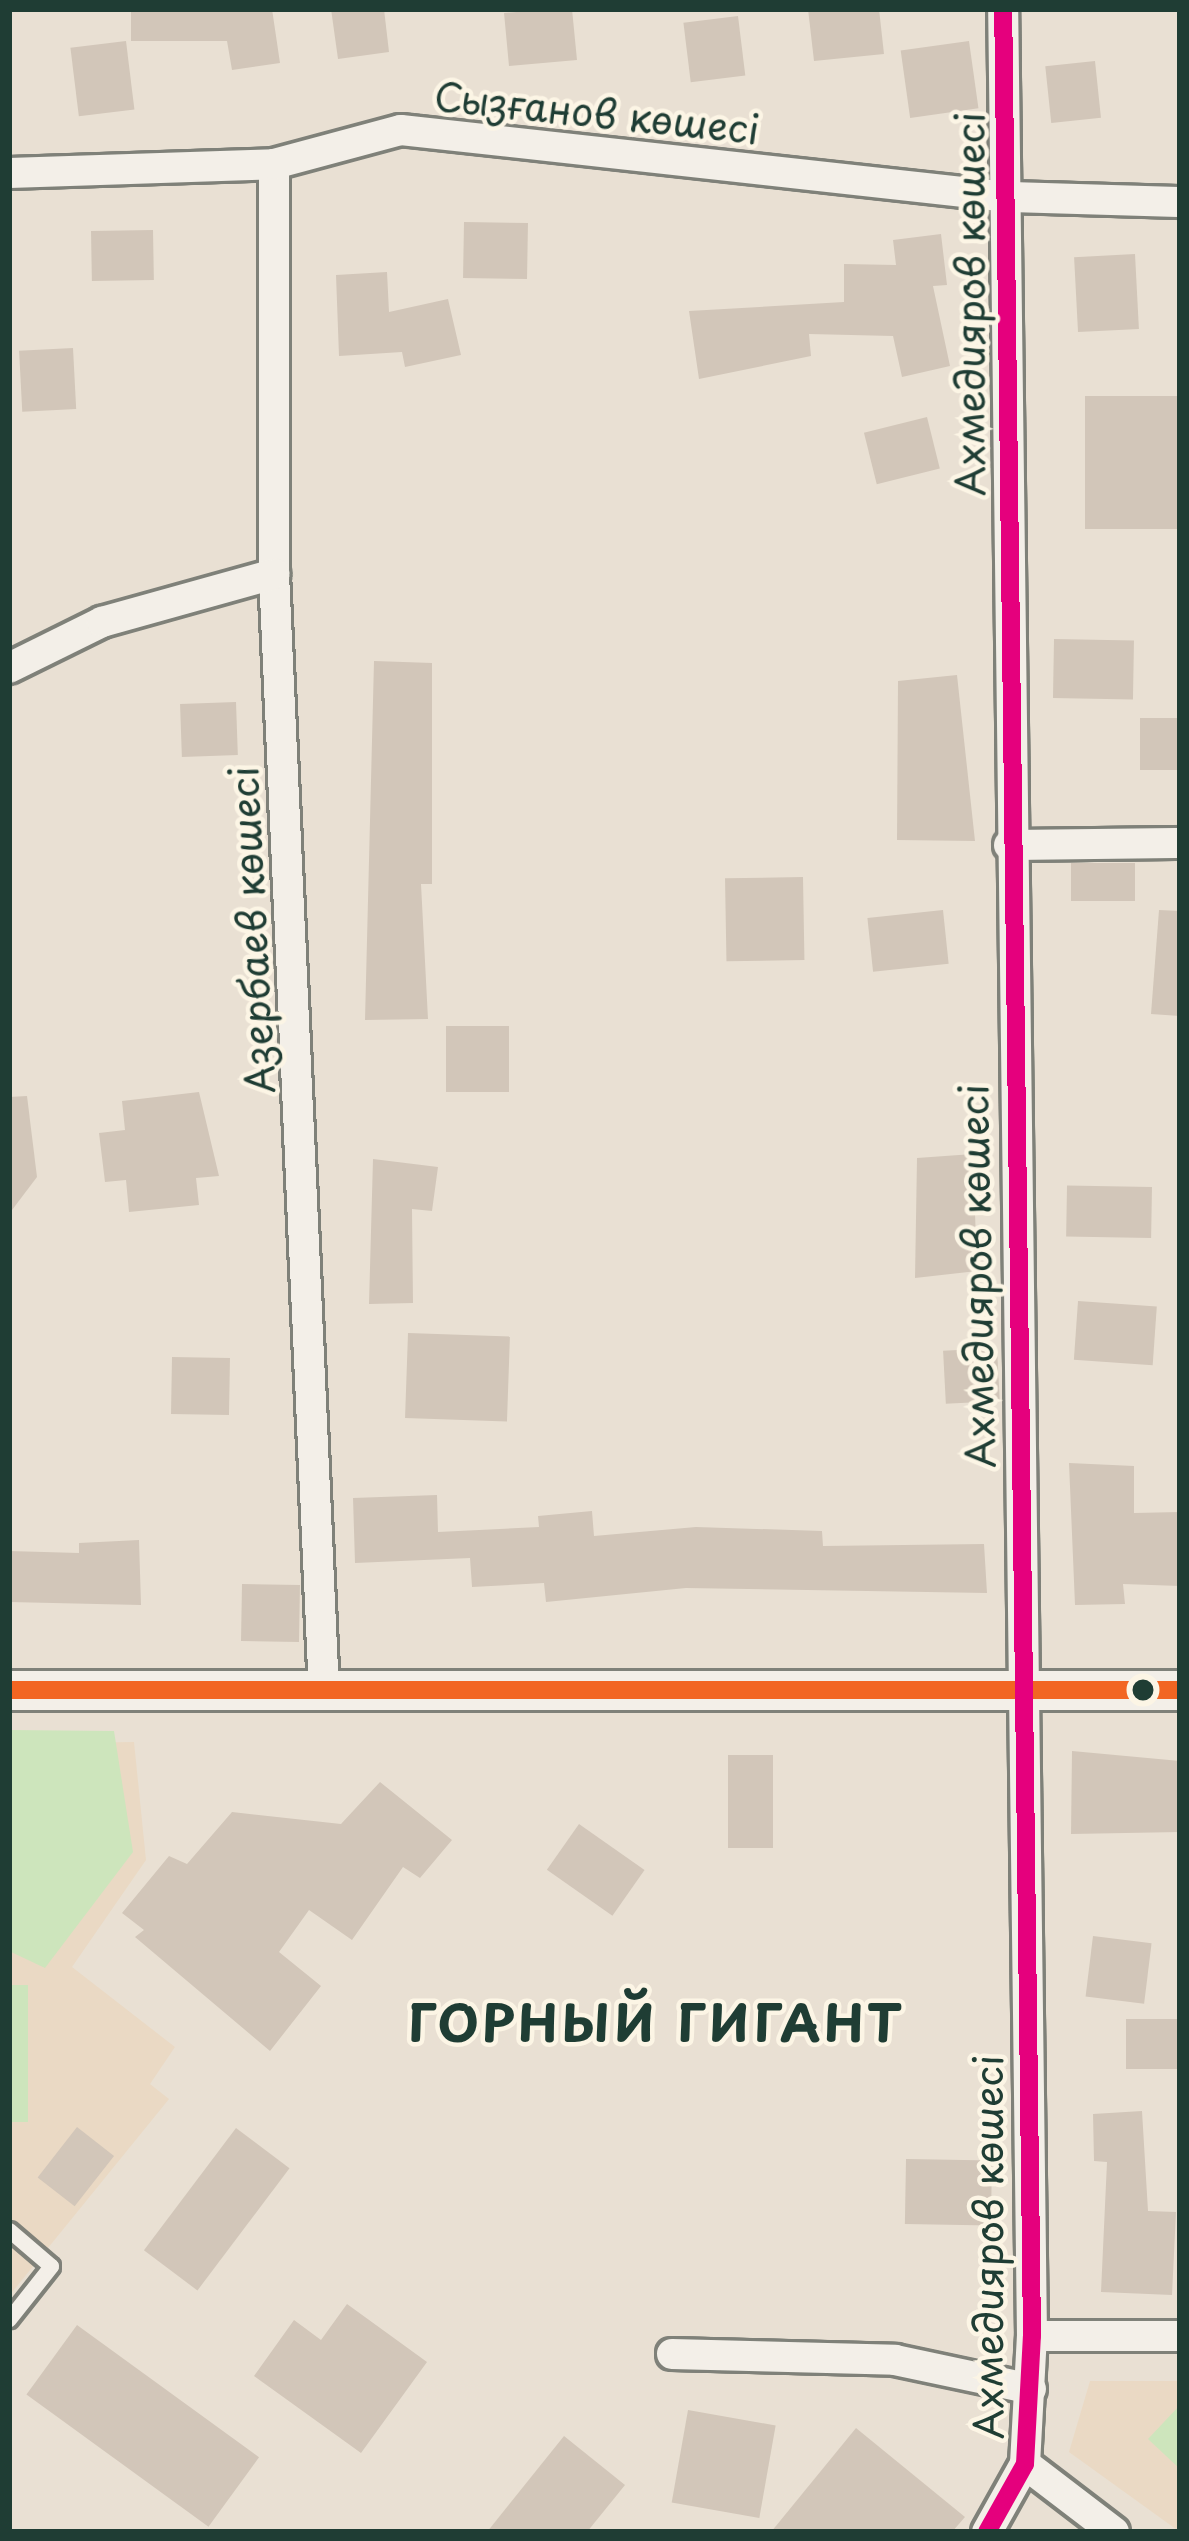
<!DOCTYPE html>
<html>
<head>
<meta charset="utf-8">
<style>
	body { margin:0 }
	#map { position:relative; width:1189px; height:2541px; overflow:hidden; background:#e9e0d3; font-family:"Playpen Sans",sans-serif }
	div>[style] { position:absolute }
	.built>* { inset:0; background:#ead9c4 }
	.green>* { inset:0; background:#cde5bc; transform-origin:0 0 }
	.building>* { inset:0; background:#d2c6b9; transform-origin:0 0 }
	.roads { filter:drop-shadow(3px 0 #7f8179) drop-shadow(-3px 0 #7f8179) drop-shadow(0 3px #7f8179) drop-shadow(0 -3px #7f8179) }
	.service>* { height:15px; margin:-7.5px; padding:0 7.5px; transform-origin:7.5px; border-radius:7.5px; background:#f3efe8 }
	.minor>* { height:30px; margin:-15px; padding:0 15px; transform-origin:15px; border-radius:15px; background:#f3efe8 }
	.tertiary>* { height:39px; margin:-19.5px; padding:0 19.5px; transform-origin:19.5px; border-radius:19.5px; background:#f3efe8 }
	.bus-1>* { height:18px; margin:-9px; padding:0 9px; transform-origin:9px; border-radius:9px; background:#f26522 }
	.bus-2>* { height:18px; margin:-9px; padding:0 9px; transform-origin:9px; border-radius:9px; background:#e5007d }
	.dots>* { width:33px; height:33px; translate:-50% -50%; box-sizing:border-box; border:6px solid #fcf5e5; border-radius:50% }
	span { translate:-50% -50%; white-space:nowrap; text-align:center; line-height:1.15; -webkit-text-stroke:9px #fcf5e5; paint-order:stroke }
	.street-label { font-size:39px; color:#1f3d34 }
	.district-label { font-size:51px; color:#1f3d34; font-weight:700; letter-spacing:3px }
	.frame { position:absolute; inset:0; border:12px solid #1f3d34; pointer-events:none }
</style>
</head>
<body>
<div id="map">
	<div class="built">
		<div style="clip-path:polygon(134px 1742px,146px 1860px,72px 1967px,175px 2047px,150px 2084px,169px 2099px,9px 2296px,9px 1744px)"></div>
		<div style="clip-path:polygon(1090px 2381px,1180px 2381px,1180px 2532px,1069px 2452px)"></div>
	</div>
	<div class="green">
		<div style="clip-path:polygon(9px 1730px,114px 1731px,133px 1852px,45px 1968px,9px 1951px)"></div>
		<div style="left:9px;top:1985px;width:19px;height:137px"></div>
		<div style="clip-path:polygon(1180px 2405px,1180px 2469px,1148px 2439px)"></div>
	</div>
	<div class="building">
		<div style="clip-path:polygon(131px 9px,272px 9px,280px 63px,232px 70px,227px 41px,131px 41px)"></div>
		<div style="clip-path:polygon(331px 9px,384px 9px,389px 52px,338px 59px)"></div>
		<div style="clip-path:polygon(551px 9px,572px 9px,577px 60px,509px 66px,504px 13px)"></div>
		<div style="clip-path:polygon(808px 9px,879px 9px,884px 54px,814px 61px)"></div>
		<div style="left:738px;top:16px;width:60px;height:55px;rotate:83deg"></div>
		<div style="left:126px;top:41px;width:69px;height:56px;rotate:83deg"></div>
		<div style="left:969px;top:41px;width:68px;height:69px;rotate:82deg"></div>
		<div style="left:1095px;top:61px;width:57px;height:50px;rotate:84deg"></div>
		<div style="left:464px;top:222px;width:64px;height:56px;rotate:1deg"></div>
		<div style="left:153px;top:230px;width:50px;height:62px;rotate:89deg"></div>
		<div style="clip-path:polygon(941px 234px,947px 285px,933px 286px,950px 366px,902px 377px,893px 336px,809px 334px,811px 356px,699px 379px,689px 311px,844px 302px,844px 264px,896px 265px,893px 240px)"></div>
		<div style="left:1135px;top:254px;width:75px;height:61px;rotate:87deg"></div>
		<div style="clip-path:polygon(387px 272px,389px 312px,448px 299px,461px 355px,405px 367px,402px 352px,339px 356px,336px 275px)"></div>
		<div style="left:73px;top:348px;width:61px;height:54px;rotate:87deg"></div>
		<div style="left:1180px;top:396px;width:133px;height:95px;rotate:90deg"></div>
		<div style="left:927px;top:417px;width:53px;height:65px;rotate:76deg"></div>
		<div style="left:1054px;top:639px;width:80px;height:59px;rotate:1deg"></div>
		<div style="clip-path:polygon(374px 661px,432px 663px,432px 884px,421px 884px,428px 1019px,365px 1020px)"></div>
		<div style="clip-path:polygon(957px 675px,975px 841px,897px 840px,898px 681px)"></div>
		<div style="left:236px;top:702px;width:53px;height:56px;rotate:88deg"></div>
		<div style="left:1180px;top:718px;width:52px;height:40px;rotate:90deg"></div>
		<div style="left:1135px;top:863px;width:38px;height:64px;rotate:90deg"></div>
		<div style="left:803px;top:877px;width:83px;height:78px;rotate:89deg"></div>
		<div style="left:943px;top:910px;width:54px;height:76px;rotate:84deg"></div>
		<div style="clip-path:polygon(1159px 910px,1180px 911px,1180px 1016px,1151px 1014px)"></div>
		<div style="left:446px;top:1026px;width:63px;height:66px"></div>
		<div style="clip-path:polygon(199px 1092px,219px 1176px,196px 1178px,199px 1205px,129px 1212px,126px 1180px,105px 1182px,99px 1133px,125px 1130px,122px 1101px)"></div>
		<div style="clip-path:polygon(27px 1096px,37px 1177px,9px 1214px,9px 1097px)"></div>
		<div style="clip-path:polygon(973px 1154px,977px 1271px,915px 1278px,917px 1158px)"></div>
		<div style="clip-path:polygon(373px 1159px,438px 1167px,432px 1211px,412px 1209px,413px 1303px,369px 1304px)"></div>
		<div style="left:1152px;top:1187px;width:51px;height:85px;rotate:91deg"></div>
		<div style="left:1078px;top:1301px;width:79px;height:59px;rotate:4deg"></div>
		<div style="left:408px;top:1333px;width:102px;height:85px;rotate:2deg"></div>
		<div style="left:997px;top:1348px;width:53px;height:54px;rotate:87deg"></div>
		<div style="left:172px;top:1357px;width:58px;height:57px;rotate:1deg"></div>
		<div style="clip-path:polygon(1069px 1463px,1134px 1466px,1134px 1513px,1180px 1512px,1180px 1586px,1123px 1584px,1125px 1604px,1075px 1605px)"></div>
		<div style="clip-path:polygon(437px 1495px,438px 1532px,539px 1527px,538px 1516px,592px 1511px,594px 1536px,696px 1527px,822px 1531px,823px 1546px,984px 1544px,987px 1593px,686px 1588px,546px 1602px,544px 1583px,472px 1587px,470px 1558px,355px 1563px,353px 1498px)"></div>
		<div style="clip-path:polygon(139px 1540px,141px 1605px,9px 1602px,9px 1551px,79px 1553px,79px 1543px)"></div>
		<div style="left:242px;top:1584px;width:58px;height:57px;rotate:1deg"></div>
		<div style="clip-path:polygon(1072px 1751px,1180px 1761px,1180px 1832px,1071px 1834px)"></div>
		<div style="left:728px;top:1755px;width:45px;height:93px"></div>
		<div style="clip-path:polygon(380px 1782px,452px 1840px,420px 1878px,403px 1867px,352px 1940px,309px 1910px,279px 1952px,321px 1986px,270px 2051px,135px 1937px,144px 1930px,122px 1913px,169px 1856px,187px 1864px,232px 1812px,341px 1824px)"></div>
		<div style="left:579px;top:1824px;width:80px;height:56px;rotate:35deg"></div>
		<div style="left:1093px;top:1936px;width:59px;height:61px;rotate:7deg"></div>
		<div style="left:1180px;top:2019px;width:50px;height:54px;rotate:90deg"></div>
		<div style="clip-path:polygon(1142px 2111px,1148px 2211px,1176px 2212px,1172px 2295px,1101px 2292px,1107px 2162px,1094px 2161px,1093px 2114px)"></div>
		<div style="left:77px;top:2127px;width:47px;height:64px;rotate:38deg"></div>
		<div style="left:236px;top:2128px;width:67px;height:153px;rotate:37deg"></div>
		<div style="left:906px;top:2159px;width:86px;height:65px;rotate:1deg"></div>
		<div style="clip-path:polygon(347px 2304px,427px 2362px,361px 2453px,254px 2376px,294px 2320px,321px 2340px)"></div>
		<div style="left:77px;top:2325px;width:225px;height:86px;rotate:36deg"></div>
		<div style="left:688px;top:2410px;width:89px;height:94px;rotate:10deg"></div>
		<div style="clip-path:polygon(856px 2428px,965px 2517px,952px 2532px,771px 2532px)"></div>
		<div style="clip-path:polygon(564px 2436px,625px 2485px,587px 2532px,487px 2532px)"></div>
	</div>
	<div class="roads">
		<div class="service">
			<div style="left:9px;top:2230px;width:55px;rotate:40.6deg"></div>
			<div style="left:51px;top:2266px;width:68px;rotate:128.4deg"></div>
		</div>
		<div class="minor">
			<div style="left:274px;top:164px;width:410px;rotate:90deg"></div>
			<div style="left:274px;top:574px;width:1119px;rotate:87.44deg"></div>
			<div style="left:9px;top:173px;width:265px;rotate:-1.9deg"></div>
			<div style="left:274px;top:164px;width:131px;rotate:-15deg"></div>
			<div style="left:401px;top:130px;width:612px;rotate:6.29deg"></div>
			<div style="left:1009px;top:197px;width:171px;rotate:1.7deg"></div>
			<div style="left:9px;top:668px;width:104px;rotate:-26.3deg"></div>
			<div style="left:102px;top:622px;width:179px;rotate:-15.6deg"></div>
			<div style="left:1009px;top:845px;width:171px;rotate:-0.7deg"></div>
			<div style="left:1032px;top:2336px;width:148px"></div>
			<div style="left:672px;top:2354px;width:223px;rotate:1.5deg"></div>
			<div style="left:895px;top:2360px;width:139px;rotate:12deg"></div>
			<div style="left:1025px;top:2464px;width:112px;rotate:37.4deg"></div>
			<div style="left:987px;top:2532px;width:78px;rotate:-60.8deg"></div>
			<div style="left:1025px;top:2464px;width:128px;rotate:-86.9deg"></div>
			<div style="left:1032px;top:2336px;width:2327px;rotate:-90.71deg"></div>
		</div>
		<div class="tertiary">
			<div style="left:9px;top:1690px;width:1171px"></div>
		</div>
	</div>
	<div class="bus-1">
		<div style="left:9px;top:1690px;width:1171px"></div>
	</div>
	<div class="bus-2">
		<div style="left:987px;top:2532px;width:78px;rotate:-60.8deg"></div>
		<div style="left:1025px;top:2464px;width:128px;rotate:-86.9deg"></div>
		<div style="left:1032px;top:2336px;width:2327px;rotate:-90.71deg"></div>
	</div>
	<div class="dots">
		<div style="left:1143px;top:1690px;background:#1f3d34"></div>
	</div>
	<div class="street-label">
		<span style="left:597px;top:112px;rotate:6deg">Сызғанов көшесі</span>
		<span style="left:969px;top:304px;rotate:-90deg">Ахмедияров көшесі</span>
		<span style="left:251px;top:930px;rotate:-93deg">Азербаев көшесі</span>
		<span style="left:976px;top:1276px;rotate:-91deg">Ахмедияров көшесі</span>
		<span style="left:987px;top:2247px;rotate:-90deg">Ахмедияров көшесі</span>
	</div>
	<div class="district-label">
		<span style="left:656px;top:2021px">ГОРНЫЙ ГИГАНТ</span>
	</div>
	<div class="frame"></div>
</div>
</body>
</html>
